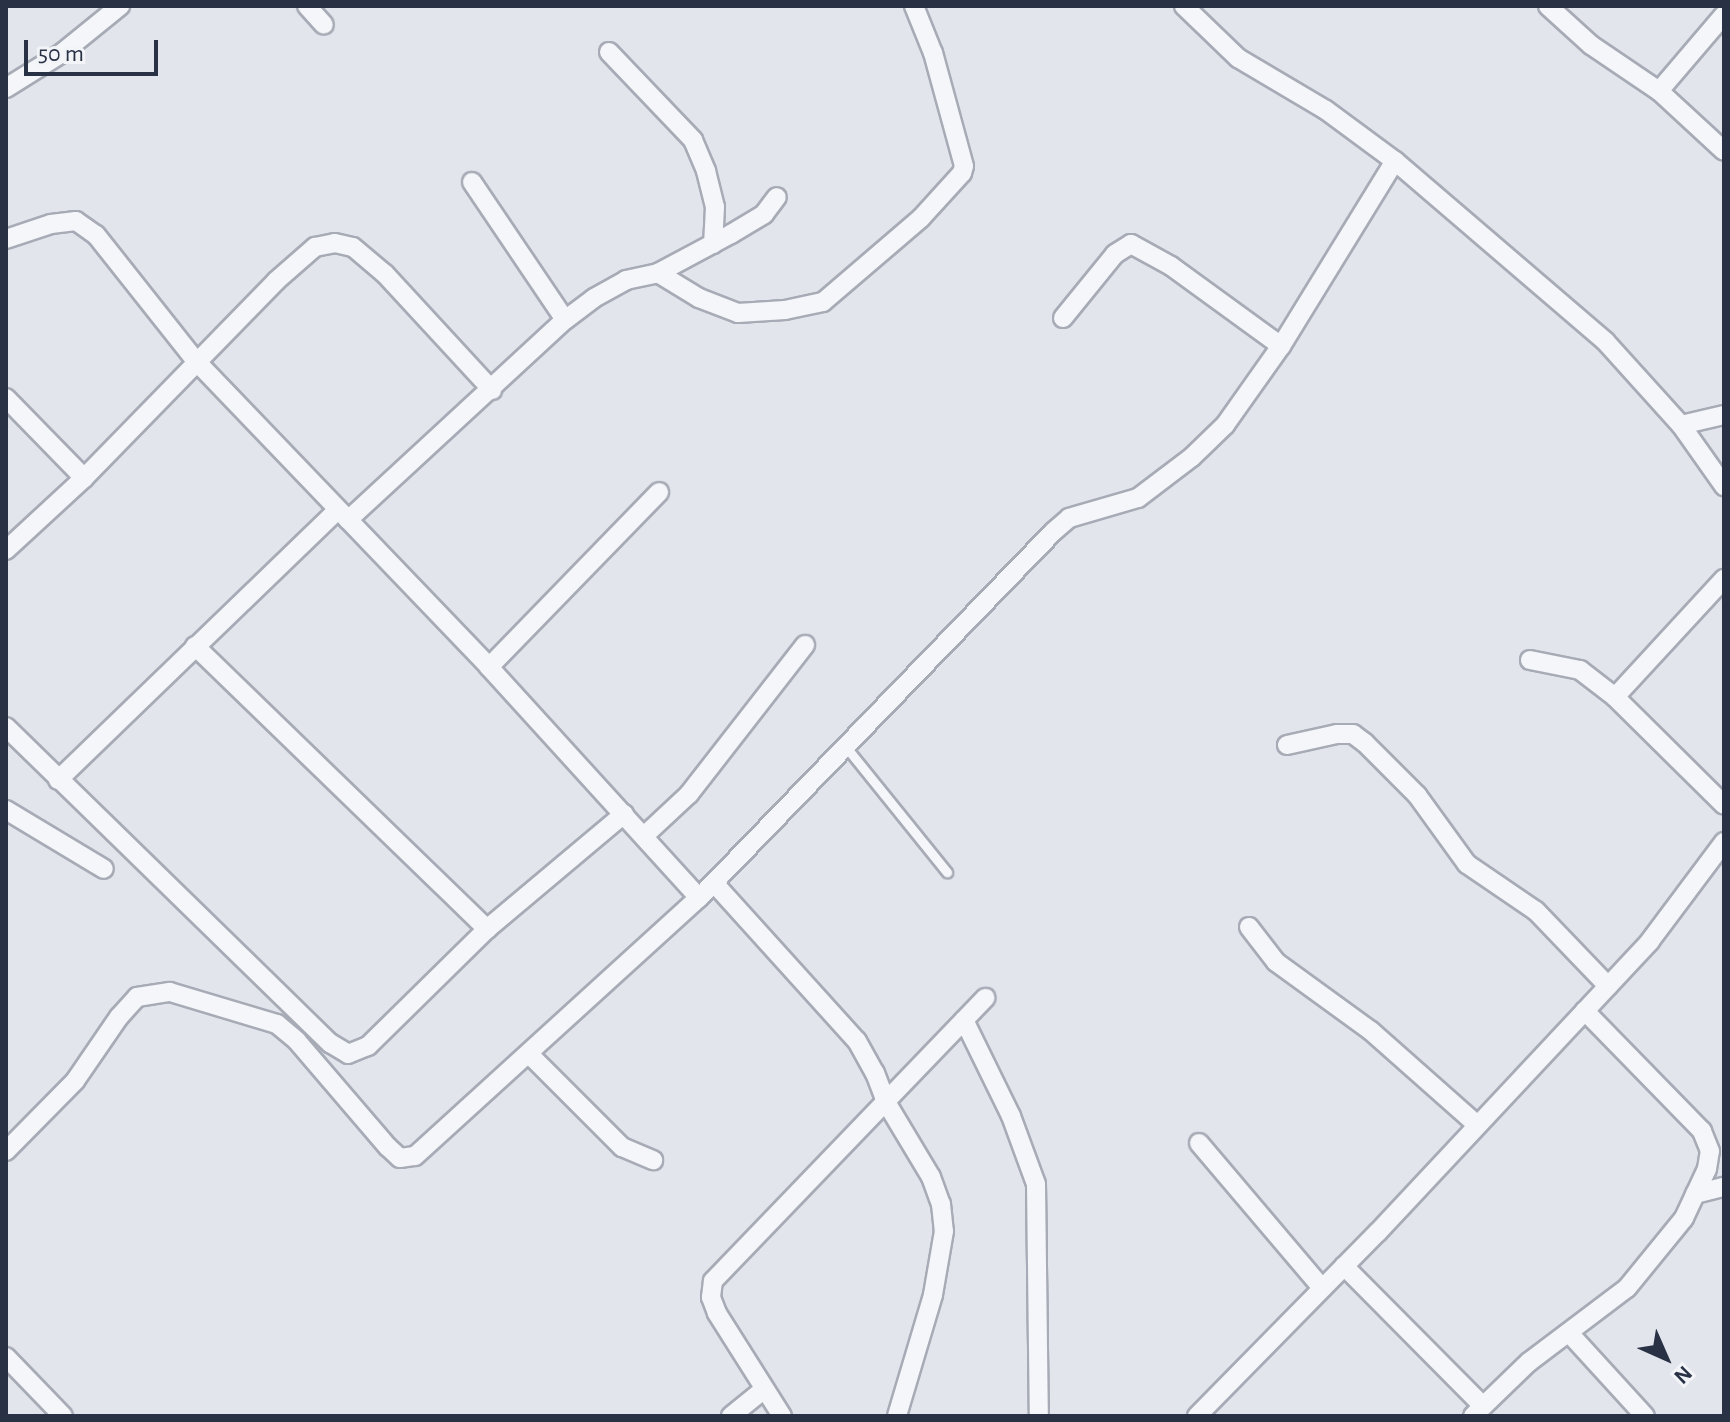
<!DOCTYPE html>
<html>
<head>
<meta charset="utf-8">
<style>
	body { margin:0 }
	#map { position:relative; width:1730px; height:1422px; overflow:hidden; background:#e2e5eb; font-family:"Alegreya Sans",sans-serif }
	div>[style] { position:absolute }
	.roads { filter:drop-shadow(2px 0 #a7abb6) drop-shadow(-2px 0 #a7abb6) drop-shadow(0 2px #a7abb6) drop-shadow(0 -2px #a7abb6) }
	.service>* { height:9px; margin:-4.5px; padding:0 4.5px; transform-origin:4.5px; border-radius:4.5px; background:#f5f6f9 }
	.minor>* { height:18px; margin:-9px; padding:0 9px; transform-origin:9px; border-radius:9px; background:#f5f6f9 }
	span { translate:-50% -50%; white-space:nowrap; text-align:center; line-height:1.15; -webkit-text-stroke:6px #f2f4f8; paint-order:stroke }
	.frame { position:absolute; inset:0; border:8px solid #293145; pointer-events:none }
	.north { position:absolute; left:1626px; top:1318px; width:80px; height:80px; -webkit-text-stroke:6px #f2f4f8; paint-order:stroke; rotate:135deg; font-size:22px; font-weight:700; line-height:32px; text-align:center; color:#293145 }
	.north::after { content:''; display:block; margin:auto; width:28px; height:36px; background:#293145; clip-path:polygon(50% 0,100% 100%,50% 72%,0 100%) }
	.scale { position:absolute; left:24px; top:40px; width:134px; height:36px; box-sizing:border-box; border:4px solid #293145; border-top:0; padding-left:10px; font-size:24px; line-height:28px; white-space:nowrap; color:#293145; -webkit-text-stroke:6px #f2f4f8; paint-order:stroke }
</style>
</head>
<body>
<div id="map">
	<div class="roads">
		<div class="service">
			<div style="left:846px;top:747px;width:161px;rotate:51.1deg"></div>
		</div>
		<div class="minor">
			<div style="left:307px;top:6px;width:25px;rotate:48deg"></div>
			<div style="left:1184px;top:6px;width:75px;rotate:43.9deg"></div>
			<div style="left:1238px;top:58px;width:102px;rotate:30.6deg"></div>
			<div style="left:1326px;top:110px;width:86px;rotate:36.5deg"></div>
			<div style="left:1395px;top:161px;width:277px;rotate:40.6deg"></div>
			<div style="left:1605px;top:341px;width:113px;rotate:47.9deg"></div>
			<div style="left:1681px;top:425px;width:75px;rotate:54.8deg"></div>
			<div style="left:1548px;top:6px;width:58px;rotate:42.2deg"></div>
			<div style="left:1591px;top:45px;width:82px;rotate:34.1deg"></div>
			<div style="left:1659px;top:91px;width:88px;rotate:42.7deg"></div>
			<div style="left:609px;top:52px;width:122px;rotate:46.3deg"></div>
			<div style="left:693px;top:140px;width:34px;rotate:67deg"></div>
			<div style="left:706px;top:171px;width:37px;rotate:76deg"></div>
			<div style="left:715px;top:207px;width:37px;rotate:93deg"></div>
			<div style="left:6px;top:88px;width:66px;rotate:-32deg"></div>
			<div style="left:62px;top:53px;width:75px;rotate:-39deg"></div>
			<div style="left:1659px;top:91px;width:100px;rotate:-49.5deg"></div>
			<div style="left:472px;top:182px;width:166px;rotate:56deg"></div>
			<div style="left:6px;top:239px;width:47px;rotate:-18.4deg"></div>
			<div style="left:51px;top:224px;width:25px;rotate:-7deg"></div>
			<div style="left:76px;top:221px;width:24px;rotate:35deg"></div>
			<div style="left:96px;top:235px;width:161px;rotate:51.6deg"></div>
			<div style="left:196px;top:361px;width:424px;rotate:46.2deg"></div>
			<div style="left:489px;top:667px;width:312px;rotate:47.7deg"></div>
			<div style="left:658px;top:273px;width:48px;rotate:31.4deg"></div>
			<div style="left:699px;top:298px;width:42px;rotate:21deg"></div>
			<div style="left:738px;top:313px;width:47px;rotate:-3.7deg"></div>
			<div style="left:785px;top:310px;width:39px;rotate:-12deg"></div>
			<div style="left:823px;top:302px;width:129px;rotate:-40.6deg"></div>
			<div style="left:921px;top:218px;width:61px;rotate:-47.7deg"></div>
			<div style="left:962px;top:173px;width:7px;rotate:-74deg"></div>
			<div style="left:964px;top:166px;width:117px;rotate:-105.3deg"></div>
			<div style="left:933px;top:53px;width:51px;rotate:-112deg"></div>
			<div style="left:1063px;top:318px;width:82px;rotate:-50.9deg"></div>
			<div style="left:1115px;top:254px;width:19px;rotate:-32deg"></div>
			<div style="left:1131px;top:244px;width:46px;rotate:28.8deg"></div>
			<div style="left:1171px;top:266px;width:136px;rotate:36deg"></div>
			<div style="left:6px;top:398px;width:112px;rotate:45.7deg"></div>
			<div style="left:1681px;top:425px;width:44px;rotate:-13.1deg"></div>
			<div style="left:348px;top:520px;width:295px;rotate:-42.7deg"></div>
			<div style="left:565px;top:320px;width:36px;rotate:-37deg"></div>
			<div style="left:594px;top:298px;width:37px;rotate:-29deg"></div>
			<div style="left:626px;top:280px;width:33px;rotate:-12deg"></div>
			<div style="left:658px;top:273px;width:83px;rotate:-28.1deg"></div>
			<div style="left:731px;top:234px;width:39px;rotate:-31deg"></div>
			<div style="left:764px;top:214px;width:21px;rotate:-53deg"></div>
			<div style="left:6px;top:550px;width:106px;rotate:-42.7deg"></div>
			<div style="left:84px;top:478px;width:275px;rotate:-45.7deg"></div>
			<div style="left:276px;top:281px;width:52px;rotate:-41.1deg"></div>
			<div style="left:315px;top:247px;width:20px;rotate:-11deg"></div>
			<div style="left:335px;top:243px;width:18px;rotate:13deg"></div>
			<div style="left:353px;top:247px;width:42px;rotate:40.2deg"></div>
			<div style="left:385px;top:274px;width:158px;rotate:47.3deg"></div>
			<div style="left:195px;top:646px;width:407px;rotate:44.1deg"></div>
			<div style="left:1530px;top:660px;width:51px;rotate:11.3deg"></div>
			<div style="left:1580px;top:670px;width:44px;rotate:37.6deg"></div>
			<div style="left:1615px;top:697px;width:153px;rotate:44.7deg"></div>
			<div style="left:489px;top:667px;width:244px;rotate:-45.8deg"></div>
			<div style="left:1615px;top:697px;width:161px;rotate:-47.3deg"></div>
			<div style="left:6px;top:727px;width:453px;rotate:44.3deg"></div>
			<div style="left:330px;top:1043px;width:21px;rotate:31deg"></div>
			<div style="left:348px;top:1054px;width:22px;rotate:-22deg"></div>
			<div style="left:368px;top:1046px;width:167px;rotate:-44.5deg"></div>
			<div style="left:487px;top:929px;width:179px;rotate:-40deg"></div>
			<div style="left:1287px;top:745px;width:51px;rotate:-12.4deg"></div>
			<div style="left:1337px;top:734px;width:16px"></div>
			<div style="left:1353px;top:734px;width:15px;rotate:37deg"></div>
			<div style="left:1365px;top:743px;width:74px;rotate:45deg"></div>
			<div style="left:1417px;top:795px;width:85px;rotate:54.1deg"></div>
			<div style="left:1467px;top:864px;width:83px;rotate:34.3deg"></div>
			<div style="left:1536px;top:911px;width:104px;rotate:46.2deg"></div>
			<div style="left:58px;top:780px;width:389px;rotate:-44deg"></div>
			<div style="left:6px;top:810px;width:114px;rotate:31deg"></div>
			<div style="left:644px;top:836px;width:62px;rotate:-43deg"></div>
			<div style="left:689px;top:794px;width:189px;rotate:-52.1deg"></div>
			<div style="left:714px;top:883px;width:213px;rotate:47.9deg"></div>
			<div style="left:857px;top:1041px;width:37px;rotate:61deg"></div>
			<div style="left:875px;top:1073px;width:31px;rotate:69deg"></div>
			<div style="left:886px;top:1102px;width:87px;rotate:59deg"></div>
			<div style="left:931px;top:1177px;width:29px;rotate:70deg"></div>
			<div style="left:941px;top:1204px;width:27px;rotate:84deg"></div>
			<div style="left:944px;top:1231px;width:65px;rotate:99.8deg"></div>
			<div style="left:933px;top:1295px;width:126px;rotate:106.6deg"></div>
			<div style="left:1249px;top:927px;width:44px;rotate:52.4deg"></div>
			<div style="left:1276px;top:962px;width:117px;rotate:36deg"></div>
			<div style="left:1371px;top:1031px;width:140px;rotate:41.5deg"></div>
			<div style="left:964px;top:1020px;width:107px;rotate:63.9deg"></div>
			<div style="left:1011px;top:1116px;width:72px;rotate:69.8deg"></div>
			<div style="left:1036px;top:1184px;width:232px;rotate:89.3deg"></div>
			<div style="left:529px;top:1054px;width:132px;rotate:45deg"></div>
			<div style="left:622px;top:1147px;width:34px;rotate:23deg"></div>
			<div style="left:1199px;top:1143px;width:190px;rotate:49.7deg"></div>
			<div style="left:6px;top:1151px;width:98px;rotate:-45.4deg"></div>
			<div style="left:75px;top:1081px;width:78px;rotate:-55.5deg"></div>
			<div style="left:119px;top:1017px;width:27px;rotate:-48deg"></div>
			<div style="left:137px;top:997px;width:33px;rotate:-9deg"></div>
			<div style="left:170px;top:992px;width:112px;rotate:16.7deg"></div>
			<div style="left:277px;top:1024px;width:26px;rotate:40deg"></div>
			<div style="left:297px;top:1041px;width:140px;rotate:49.4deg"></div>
			<div style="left:388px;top:1147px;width:16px;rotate:43deg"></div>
			<div style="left:400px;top:1158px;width:15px;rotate:-8deg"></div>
			<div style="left:415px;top:1156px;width:384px;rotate:-42.3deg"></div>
			<div style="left:699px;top:898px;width:509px;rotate:-45.95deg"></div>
			<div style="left:1053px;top:532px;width:21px;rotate:-41deg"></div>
			<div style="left:1069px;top:518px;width:72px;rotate:-16.2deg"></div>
			<div style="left:1138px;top:498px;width:68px;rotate:-37.2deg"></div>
			<div style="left:1192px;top:457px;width:46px;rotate:-44.1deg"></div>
			<div style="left:1225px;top:425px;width:97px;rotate:-54.7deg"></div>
			<div style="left:1281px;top:346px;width:217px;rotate:-58.4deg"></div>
			<div style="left:1695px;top:1194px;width:30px;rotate:-14deg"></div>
			<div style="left:1344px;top:1266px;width:196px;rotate:45.2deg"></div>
			<div style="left:1570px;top:1334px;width:111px;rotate:47.6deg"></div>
			<div style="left:6px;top:1357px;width:82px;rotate:46deg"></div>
			<div style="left:731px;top:1416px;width:41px;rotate:-39.1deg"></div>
			<div style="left:782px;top:1416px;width:122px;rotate:-122.3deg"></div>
			<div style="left:717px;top:1313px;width:17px;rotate:-111deg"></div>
			<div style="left:711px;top:1297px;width:16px;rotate:-83deg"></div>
			<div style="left:713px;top:1281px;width:393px;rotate:-46.1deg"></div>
			<div style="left:1197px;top:1416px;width:258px;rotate:-45.5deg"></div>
			<div style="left:1378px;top:1232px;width:398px;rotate:-46.9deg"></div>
			<div style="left:1650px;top:941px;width:124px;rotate:-53.2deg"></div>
			<div style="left:1473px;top:1416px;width:78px;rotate:-44deg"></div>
			<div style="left:1529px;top:1362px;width:123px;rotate:-37.1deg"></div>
			<div style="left:1627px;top:1288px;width:90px;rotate:-50.8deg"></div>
			<div style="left:1684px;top:1218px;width:54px;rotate:-64.9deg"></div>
			<div style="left:1707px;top:1169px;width:18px;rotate:-81deg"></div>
			<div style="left:1710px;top:1151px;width:22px;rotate:-112deg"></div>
			<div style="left:1702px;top:1131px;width:168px;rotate:-134.3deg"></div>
		</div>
	</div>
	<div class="frame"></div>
	<div class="north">N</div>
	<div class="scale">50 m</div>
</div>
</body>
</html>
